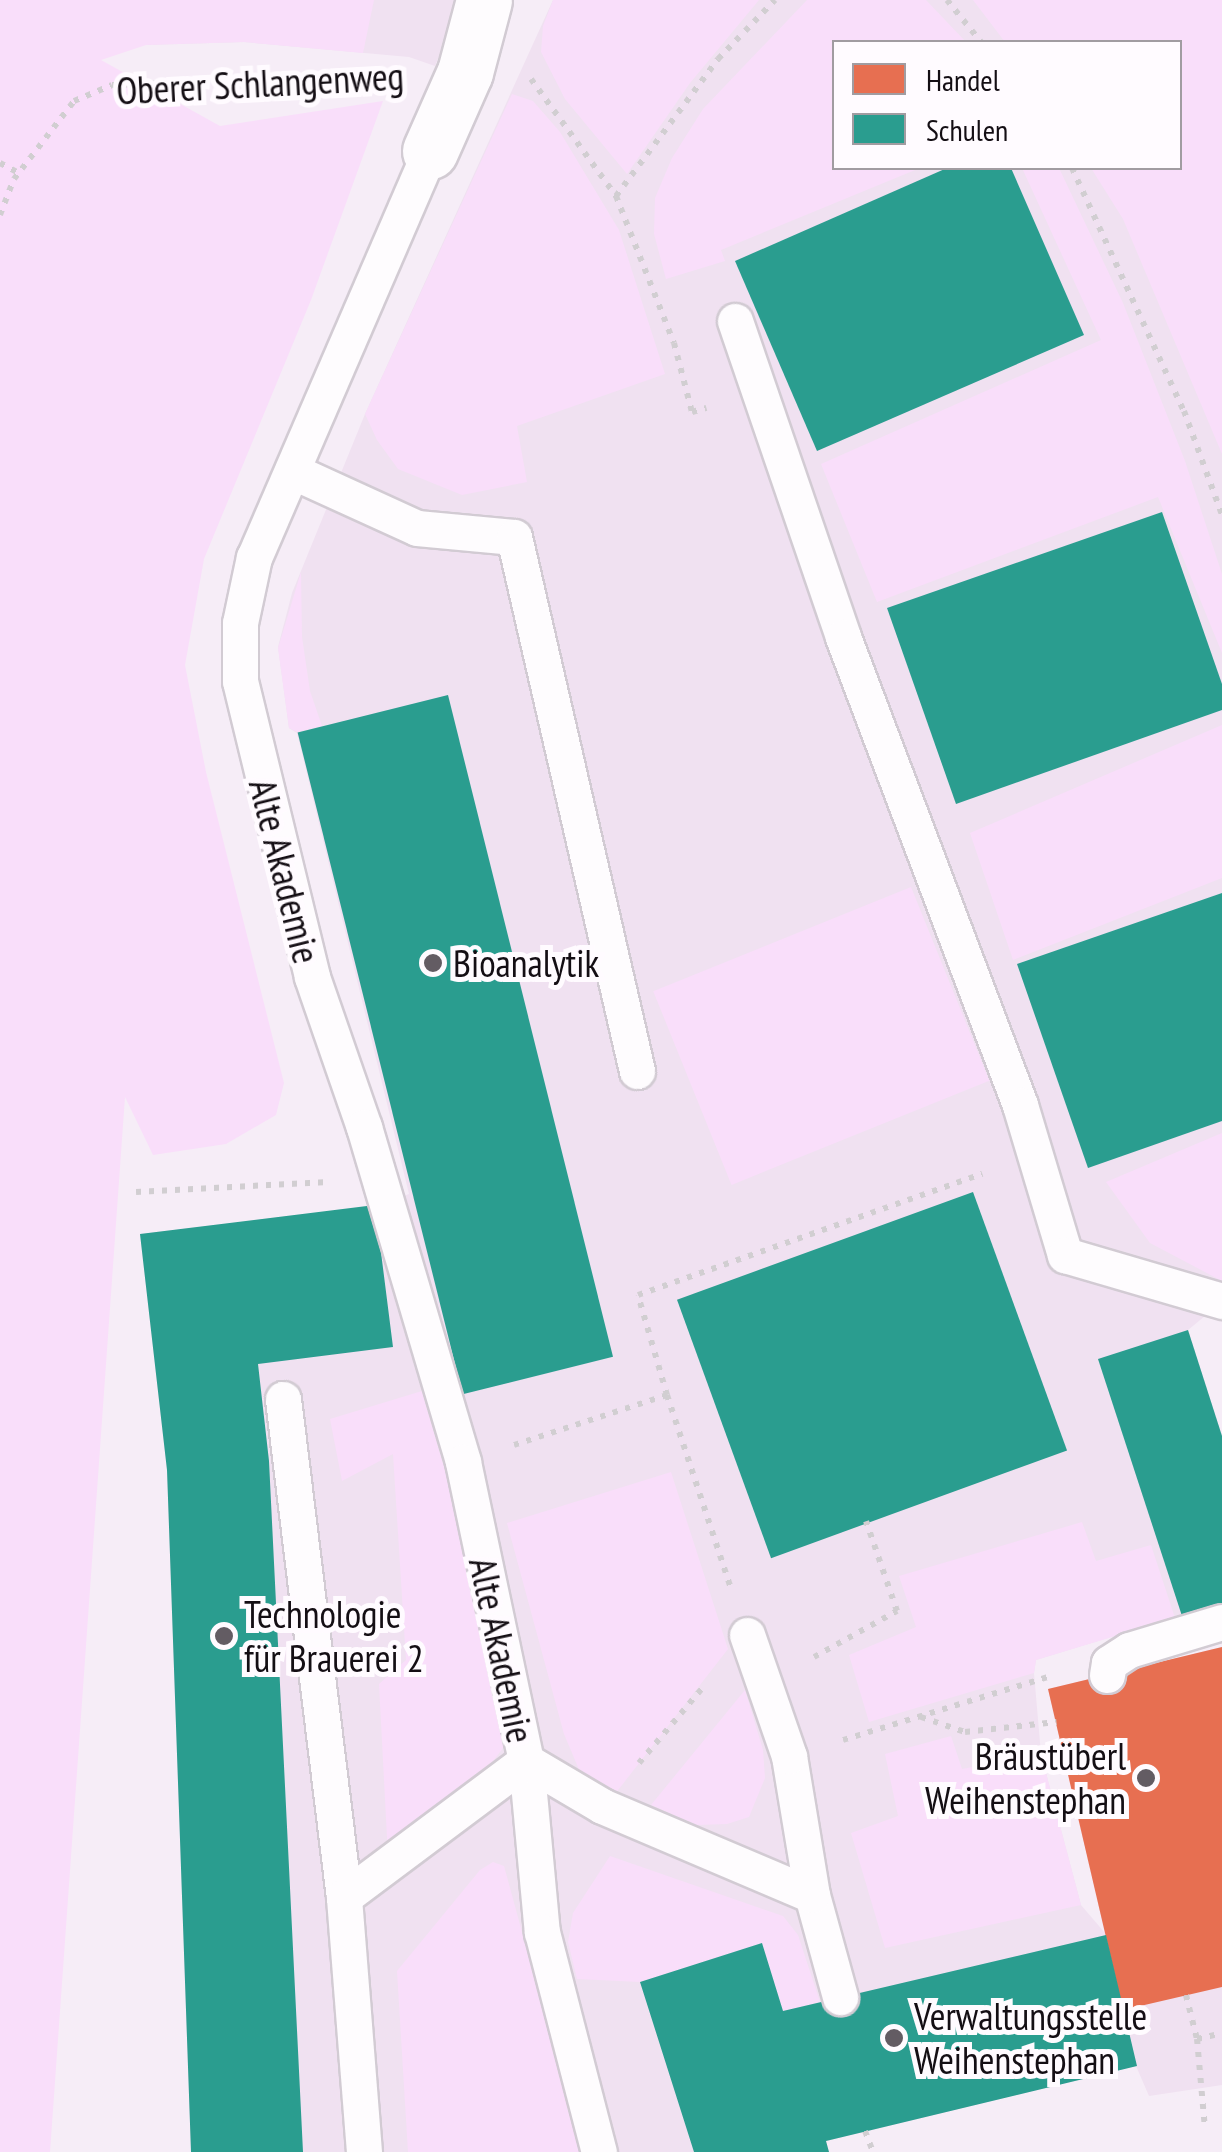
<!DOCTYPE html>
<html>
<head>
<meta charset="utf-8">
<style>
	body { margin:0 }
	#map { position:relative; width:1222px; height:2152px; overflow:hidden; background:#f6edf7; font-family:"PT Sans Narrow",sans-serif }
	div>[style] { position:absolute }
	.built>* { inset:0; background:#f0e1f1 }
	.green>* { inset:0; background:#f9defa; transform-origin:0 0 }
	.shops>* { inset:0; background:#e76f51 }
	.schools>* { inset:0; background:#2a9d8f; transform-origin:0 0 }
	.path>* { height:6px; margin-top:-3px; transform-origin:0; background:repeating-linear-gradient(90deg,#d1ced1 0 5px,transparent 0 13px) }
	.roads { filter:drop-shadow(2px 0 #d2cbd3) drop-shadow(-2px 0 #d2cbd3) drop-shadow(0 2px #d2cbd3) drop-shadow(0 -2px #d2cbd3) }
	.service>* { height:35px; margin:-17.5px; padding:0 17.5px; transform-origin:17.5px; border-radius:17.5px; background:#fefcfe }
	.minor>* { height:55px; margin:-27.5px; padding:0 27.5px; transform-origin:27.5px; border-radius:27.5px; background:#fefcfe }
	.dots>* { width:28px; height:28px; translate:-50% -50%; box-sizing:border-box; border:5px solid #fffbff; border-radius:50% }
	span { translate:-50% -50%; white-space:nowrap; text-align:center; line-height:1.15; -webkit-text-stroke:10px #fffbff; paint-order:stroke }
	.street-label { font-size:38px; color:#140e14 }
	.poi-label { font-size:38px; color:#140e14 }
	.left { translate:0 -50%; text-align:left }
	.right { translate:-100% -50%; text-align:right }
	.legend { position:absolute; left:832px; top:40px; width:350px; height:130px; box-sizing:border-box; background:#fffbff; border:2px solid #a19ca1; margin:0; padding:12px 18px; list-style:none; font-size:30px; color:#140e14 }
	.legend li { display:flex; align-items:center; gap:20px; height:50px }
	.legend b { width:50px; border:2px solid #a19ca1 }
</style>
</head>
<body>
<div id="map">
	<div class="built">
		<div style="clip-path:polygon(0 0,463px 0,435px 66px,409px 57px,244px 42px,146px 45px)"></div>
		<div style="clip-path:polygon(evenodd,553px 0,1222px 0,1222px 1302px,1188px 1330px,1222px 1436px,1222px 1603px,1036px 1660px,1034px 1673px,1041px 1754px,1081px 1905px,1105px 1933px,1048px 1689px,1222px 1647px,1222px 2085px,1149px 2096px,1136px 2066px,826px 2141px,829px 2152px,191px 2152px,167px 1470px,140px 1234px,375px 1206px,409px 1194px,297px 733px,289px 728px,278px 647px,292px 593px,365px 414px,553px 0,834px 42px,1180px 42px,1180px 168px,834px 168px,834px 42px)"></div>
	</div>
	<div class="green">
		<div style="clip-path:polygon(0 0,374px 0,363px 53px,244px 42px,146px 45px,101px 60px,220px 126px,383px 101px,311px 300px,204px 559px,185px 665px,206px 772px,284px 1083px,276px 1115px,226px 1144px,153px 1155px,125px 1097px,50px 2152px,0 2152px)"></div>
		<div style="clip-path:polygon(553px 0,759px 0,690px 83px,627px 174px,565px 99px,541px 52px,543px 26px)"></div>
		<div style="clip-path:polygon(807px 0,926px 0,966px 42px,834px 42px,834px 168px,920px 168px,721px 250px,725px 261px,666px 279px,654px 234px,655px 198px,672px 158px,703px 109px)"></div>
		<div style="clip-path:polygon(973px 0,1222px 0,1222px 454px,1123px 219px,1091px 168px,1180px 168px,1180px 42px,1005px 42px)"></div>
		<div style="clip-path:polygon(512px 94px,533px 101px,560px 132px,619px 230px,665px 374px,517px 426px,527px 482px,462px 495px,398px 469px,377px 440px,365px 414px)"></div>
		<div style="clip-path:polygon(1022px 168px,1059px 168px,1123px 303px,1185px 461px,1222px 574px,1222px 653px,1158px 497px,877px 602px,821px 464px,1101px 340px)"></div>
		<div style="clip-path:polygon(301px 572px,302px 637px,310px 691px,322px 726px,297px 732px,289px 728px,278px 648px)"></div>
		<div style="clip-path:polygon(1222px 725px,1222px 878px,1013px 960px,970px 833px)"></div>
		<div style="left:911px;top:887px;width:209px;height:278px;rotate:68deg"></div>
		<div style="clip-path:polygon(1222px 1133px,1222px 1281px,1150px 1243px,1106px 1182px)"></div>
		<div style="clip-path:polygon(422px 1391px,519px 1727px,414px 1865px,389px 1876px,379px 1684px,406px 1660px,393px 1454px,342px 1481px,330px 1419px)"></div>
		<div style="clip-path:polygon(671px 1472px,728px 1649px,615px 1794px,583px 1779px,564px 1734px,507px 1523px)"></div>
		<div style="clip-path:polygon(1082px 1522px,1096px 1561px,1151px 1545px,1175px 1618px,1036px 1660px,1034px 1673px,869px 1722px,849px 1655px,916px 1627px,899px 1576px)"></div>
		<div style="clip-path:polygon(745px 1690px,763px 1750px,765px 1778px,749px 1817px,727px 1824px,696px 1825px,651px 1805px)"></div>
		<div style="clip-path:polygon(951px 1736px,962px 1769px,1041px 1754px,1081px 1905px,885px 1948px,851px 1833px,898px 1816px,885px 1754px)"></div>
		<div style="clip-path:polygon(610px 1856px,783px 1916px,798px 1935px,820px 2002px,783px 2011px,762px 1943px,640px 1982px,577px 1979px,568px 1942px,573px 1913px)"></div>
		<div style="clip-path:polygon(493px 1862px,504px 1866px,582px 2152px,408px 2152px,397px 1971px,480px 1870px)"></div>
	</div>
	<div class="shops">
		<div style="clip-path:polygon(1222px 1647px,1222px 1987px,1123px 2010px,1048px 1689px)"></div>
	</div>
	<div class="schools">
		<div style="clip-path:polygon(947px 168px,1011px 168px,1084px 335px,817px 451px,735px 261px)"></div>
		<div style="clip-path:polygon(1162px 512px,1222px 684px,1222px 710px,956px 804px,887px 608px)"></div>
		<div style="left:448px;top:695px;width:682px;height:155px;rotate:76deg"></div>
		<div style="clip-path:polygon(1222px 893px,1222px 1121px,1088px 1168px,1017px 964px)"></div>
		<div style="left:973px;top:1192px;width:275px;height:315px;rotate:70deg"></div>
		<div style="clip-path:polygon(375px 1205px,393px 1347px,258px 1364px,269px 1461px,303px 2152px,191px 2152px,167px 1470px,140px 1234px)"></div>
		<div style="clip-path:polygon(1188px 1330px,1222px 1436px,1222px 1603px,1182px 1616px,1098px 1359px)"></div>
		<div style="clip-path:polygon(1106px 1935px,1137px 2066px,826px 2141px,829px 2152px,694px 2152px,640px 1982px,762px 1943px,783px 2011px)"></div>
	</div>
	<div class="path">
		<div style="left:947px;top:0;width:54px;rotate:51deg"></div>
		<div style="left:531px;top:79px;width:145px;rotate:54deg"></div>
		<div style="left:616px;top:196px;width:171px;rotate:-53.3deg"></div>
		<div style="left:718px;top:59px;width:82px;rotate:-46deg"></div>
		<div style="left:0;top:163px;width:21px;rotate:28deg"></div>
		<div style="left:1072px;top:168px;width:268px;rotate:65.3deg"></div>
		<div style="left:1184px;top:411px;width:111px;rotate:69.9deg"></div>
		<div style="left:616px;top:196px;width:158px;rotate:68.5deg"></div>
		<div style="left:674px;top:343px;width:71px;rotate:75.4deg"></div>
		<div style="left:692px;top:412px;width:15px;rotate:-16deg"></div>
		<div style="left:0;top:215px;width:39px;rotate:-69deg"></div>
		<div style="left:14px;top:179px;width:98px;rotate:-52.4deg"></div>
		<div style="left:74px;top:101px;width:41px;rotate:-22.8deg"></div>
		<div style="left:112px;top:85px;width:280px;rotate:-2deg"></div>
		<div style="left:136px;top:1192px;width:188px;rotate:-3deg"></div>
		<div style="left:667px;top:1395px;width:104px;rotate:-106.2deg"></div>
		<div style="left:638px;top:1295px;width:365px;rotate:-19.4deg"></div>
		<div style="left:514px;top:1445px;width:161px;rotate:-18.1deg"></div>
		<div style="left:667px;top:1395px;width:201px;rotate:71.7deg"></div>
		<div style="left:814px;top:1657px;width:95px;rotate:-29deg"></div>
		<div style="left:897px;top:1611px;width:95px;rotate:-109deg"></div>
		<div style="left:921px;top:1717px;width:46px;rotate:18.8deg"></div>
		<div style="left:965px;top:1732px;width:92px;rotate:-6.3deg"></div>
		<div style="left:843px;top:1740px;width:218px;rotate:-17.1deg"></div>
		<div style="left:639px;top:1763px;width:102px;rotate:-49.8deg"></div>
		<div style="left:1186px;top:1995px;width:45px;rotate:76deg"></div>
		<div style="left:1197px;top:2039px;width:26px;rotate:-13deg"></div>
		<div style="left:1197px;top:2039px;width:90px;rotate:84.9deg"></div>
		<div style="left:865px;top:2131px;width:22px;rotate:69deg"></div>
	</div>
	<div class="roads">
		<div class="service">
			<div style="left:430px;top:151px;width:443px;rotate:113.4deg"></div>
			<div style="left:254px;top:557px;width:67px;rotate:102deg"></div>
			<div style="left:240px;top:623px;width:58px;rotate:90deg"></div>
			<div style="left:240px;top:681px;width:305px;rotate:76.3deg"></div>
			<div style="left:312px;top:977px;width:159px;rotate:70.9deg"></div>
			<div style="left:364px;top:1127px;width:349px;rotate:73.5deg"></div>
			<div style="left:463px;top:1462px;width:306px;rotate:78.1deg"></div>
			<div style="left:526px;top:1761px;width:172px;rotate:84.7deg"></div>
			<div style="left:542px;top:1932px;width:227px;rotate:75.5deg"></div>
			<div style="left:735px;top:321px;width:334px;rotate:71.1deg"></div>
			<div style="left:843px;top:637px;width:500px;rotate:69.28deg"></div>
			<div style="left:1020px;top:1105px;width:157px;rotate:73.3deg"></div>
			<div style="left:1065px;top:1255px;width:164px;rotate:16.3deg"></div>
			<div style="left:292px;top:471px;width:137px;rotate:24.5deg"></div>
			<div style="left:417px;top:528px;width:97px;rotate:5.3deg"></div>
			<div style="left:514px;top:537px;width:548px;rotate:77.03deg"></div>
			<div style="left:283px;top:1399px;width:502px;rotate:83.02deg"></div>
			<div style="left:1107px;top:1675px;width:12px;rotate:-81deg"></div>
			<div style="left:1109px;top:1663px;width:24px;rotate:-33deg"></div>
			<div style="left:1129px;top:1650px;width:97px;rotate:-16.8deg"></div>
			<div style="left:812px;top:1895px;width:106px;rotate:74.6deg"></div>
			<div style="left:364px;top:2152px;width:256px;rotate:-94.5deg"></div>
			<div style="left:344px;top:1897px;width:227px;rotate:-36.8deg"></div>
			<div style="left:526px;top:1761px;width:88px;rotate:30.6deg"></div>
			<div style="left:602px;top:1806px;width:228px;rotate:23deg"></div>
			<div style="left:812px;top:1895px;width:141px;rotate:-99.4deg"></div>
			<div style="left:789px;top:1756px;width:128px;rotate:-109.1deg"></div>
		</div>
		<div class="minor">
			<div style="left:430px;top:151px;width:86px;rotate:-66.1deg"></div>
			<div style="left:465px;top:72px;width:74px;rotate:-75.2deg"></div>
		</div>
	</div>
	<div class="dots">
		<div style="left:433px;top:963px;background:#635c63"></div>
		<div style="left:224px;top:1636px;background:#635c63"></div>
		<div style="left:1146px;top:1778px;background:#635c63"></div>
		<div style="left:894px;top:2038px;background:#635c63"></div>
	</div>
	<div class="street-label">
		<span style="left:260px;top:83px;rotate:-3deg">Oberer Schlangenweg</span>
		<span style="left:285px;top:871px;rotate:76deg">Alte Akademie</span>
		<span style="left:502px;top:1650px;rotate:78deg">Alte Akademie</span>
	</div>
	<div class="poi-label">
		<span class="left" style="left:453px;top:963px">Bioanalytik</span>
		<span class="left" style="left:244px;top:1636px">Technologie<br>für Brauerei 2</span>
		<span class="right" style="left:1126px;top:1778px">Bräustüberl<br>Weihenstephan</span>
		<span class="left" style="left:914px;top:2038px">Verwaltungsstelle<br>Weihenstephan</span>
	</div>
	<ul class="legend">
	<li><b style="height:28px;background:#e76f51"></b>Handel</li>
	<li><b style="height:28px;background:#2a9d8f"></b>Schulen</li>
	</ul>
</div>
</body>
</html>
